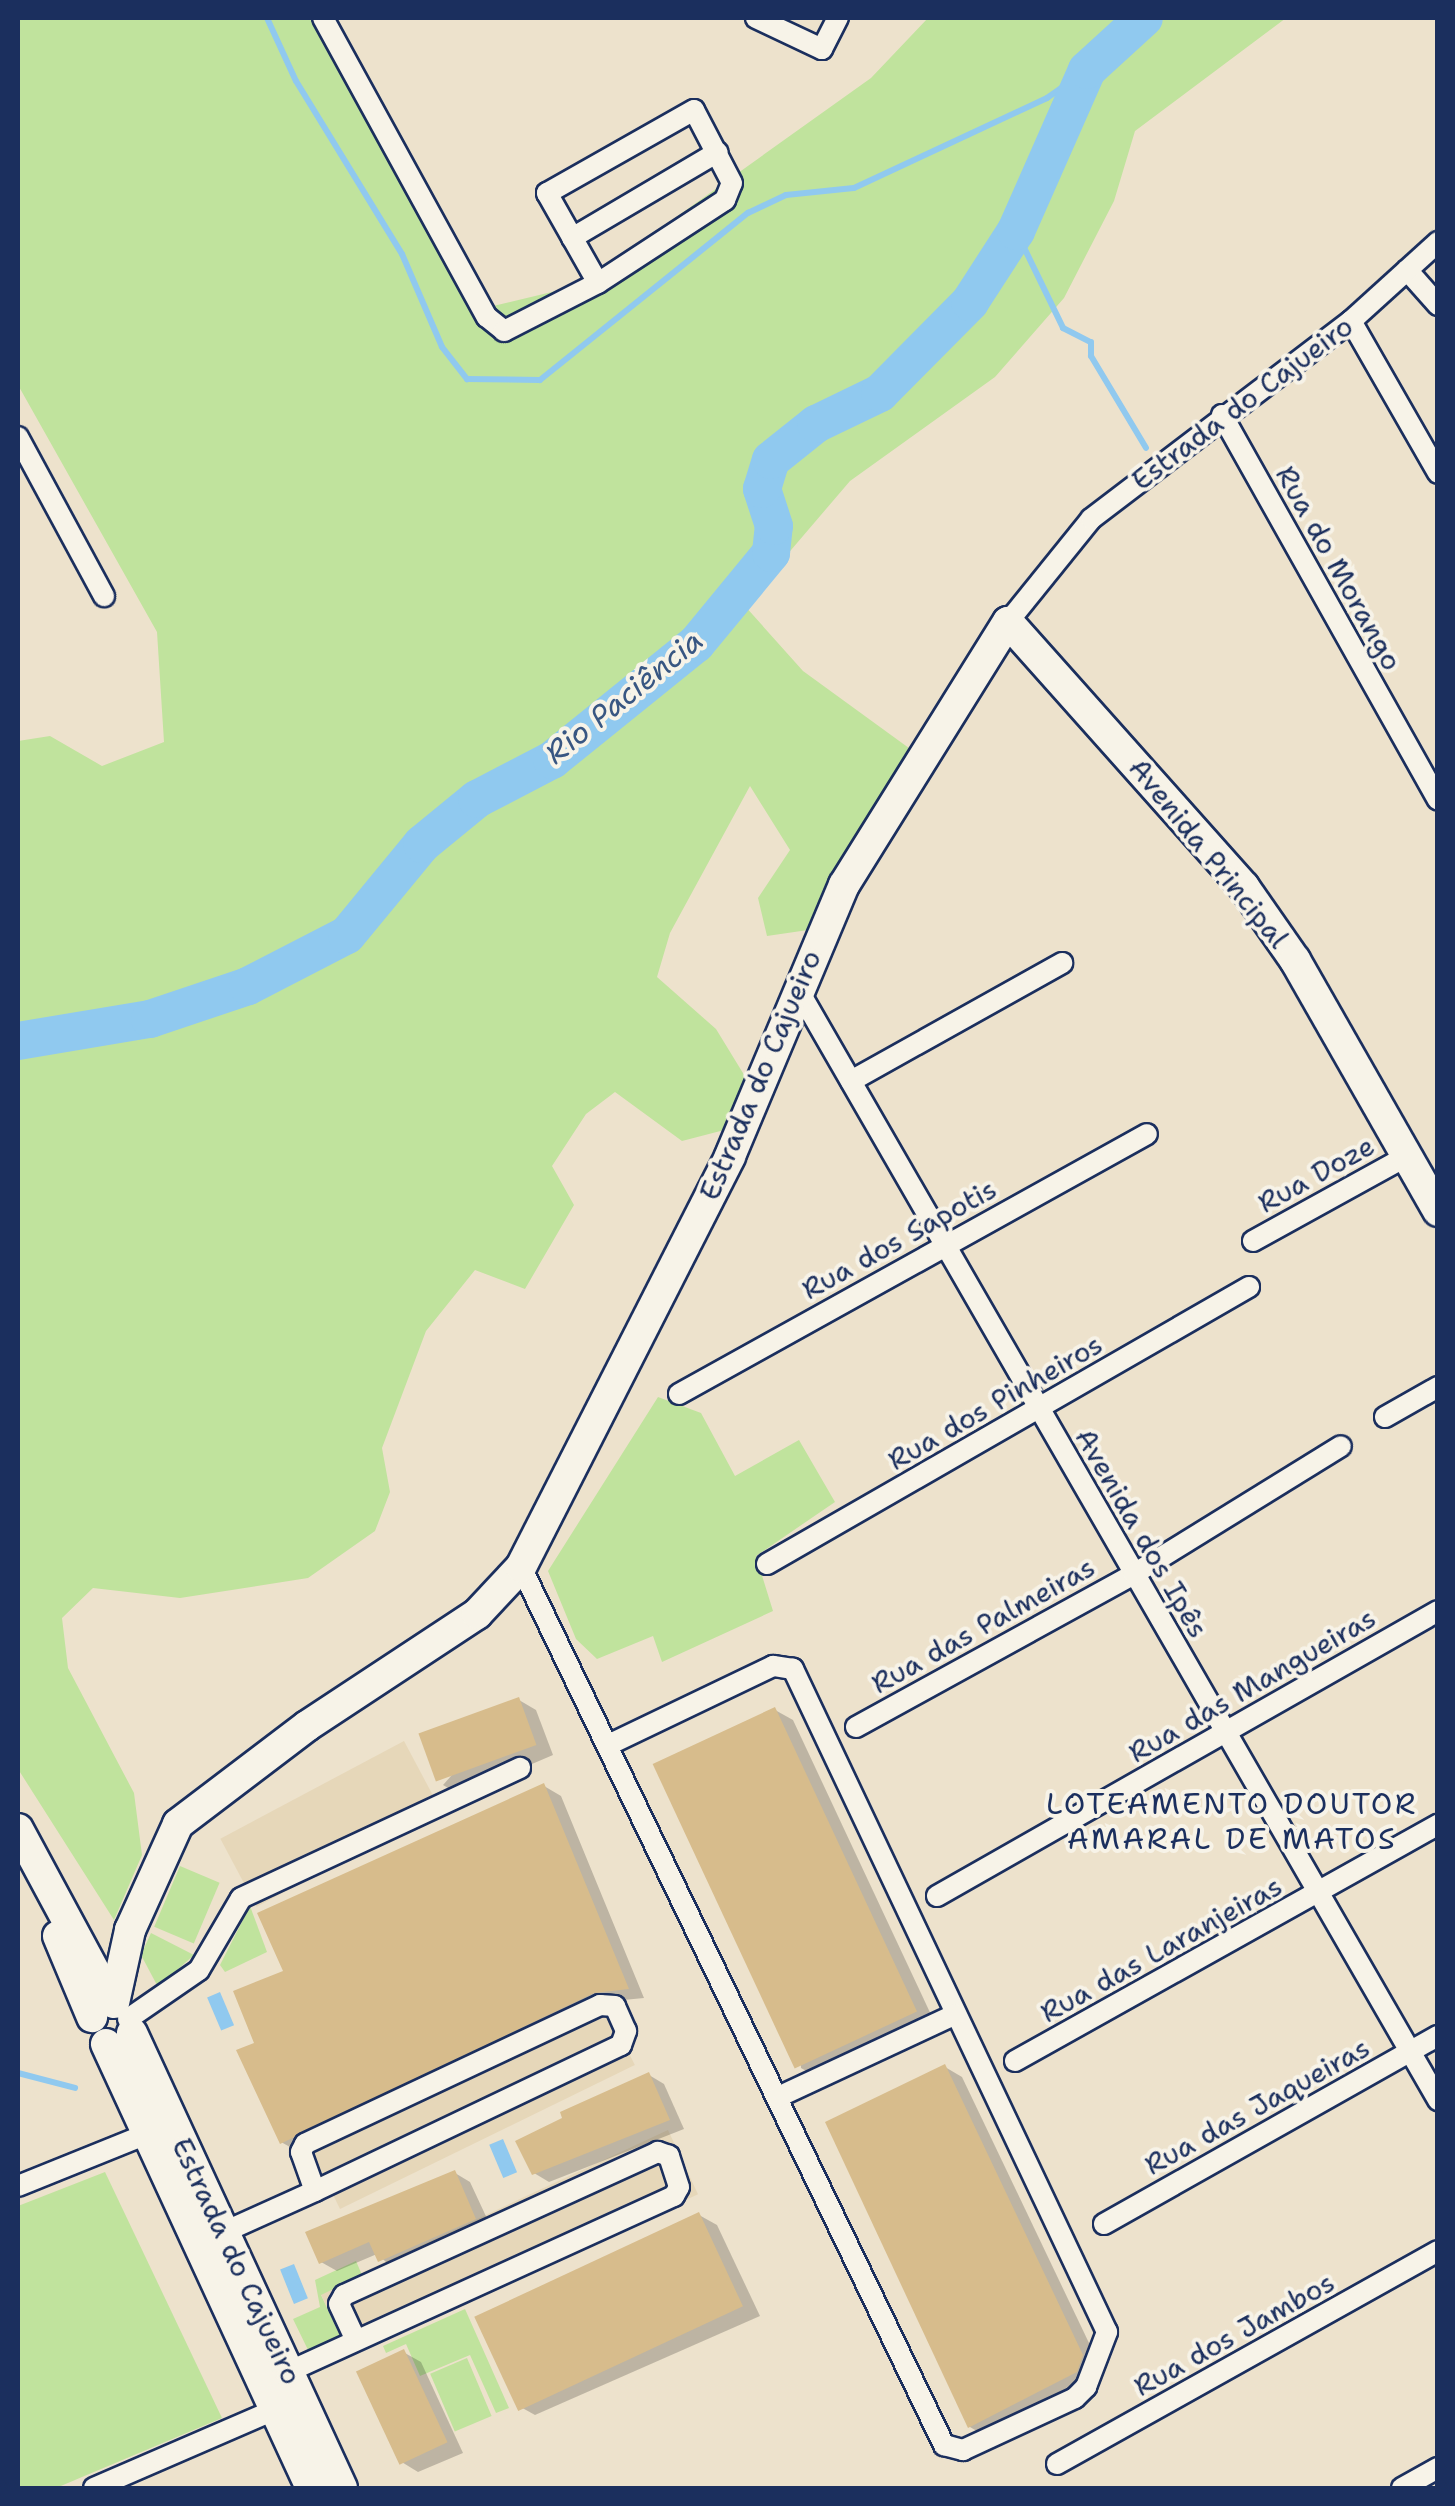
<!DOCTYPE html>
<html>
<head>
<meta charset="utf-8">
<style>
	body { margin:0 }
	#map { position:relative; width:1455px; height:2506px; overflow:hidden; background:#ede2cc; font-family:"Shantell Sans",sans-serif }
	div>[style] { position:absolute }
	.built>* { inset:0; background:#e6d7b9; transform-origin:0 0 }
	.green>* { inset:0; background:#c0e39d; transform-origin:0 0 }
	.water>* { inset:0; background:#90c9ef; transform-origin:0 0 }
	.shadow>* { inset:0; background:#0003 }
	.stream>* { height:6px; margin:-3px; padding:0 3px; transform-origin:3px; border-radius:3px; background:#90c9ef }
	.river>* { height:38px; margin:-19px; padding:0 19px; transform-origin:19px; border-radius:19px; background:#90c9ef }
	.building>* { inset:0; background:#d7bc8c; transform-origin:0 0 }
	.roads { filter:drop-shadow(2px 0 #1b2f5e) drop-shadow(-2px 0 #1b2f5e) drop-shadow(0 2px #1b2f5e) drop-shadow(0 -2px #1b2f5e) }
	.street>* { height:20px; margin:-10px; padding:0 10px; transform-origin:10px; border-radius:10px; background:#f7f3e8 }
	.secondary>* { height:30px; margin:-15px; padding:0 15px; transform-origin:15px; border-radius:15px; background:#f7f3e8 }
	span { translate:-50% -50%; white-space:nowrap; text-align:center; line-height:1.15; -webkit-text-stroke:8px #f7f3e8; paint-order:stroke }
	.street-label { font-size:28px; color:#1b2f5e }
	.water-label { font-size:30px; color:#385682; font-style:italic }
	.neighbourhood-label { font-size:30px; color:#1b2f5e; letter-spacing:2.5px }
	.frame { position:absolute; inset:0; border:20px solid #1b2f5e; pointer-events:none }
</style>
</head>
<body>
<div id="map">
	<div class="built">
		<div style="left:404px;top:1741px;width:77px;height:208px;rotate:62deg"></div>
		<div style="left:605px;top:2004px;width:68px;height:328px;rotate:64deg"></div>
		<div style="left:668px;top:2130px;width:71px;height:384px;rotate:65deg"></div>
	</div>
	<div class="green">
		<div style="clip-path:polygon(18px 18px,310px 18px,472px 311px,581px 285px,871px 78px,928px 18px,1286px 18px,1135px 131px,1114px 201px,1064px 298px,995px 377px,850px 481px,744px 605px,803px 671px,913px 751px,808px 930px,767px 936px,758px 898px,790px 850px,750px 786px,670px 933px,657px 977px,716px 1029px,746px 1078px,732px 1128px,682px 1141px,615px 1092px,586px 1114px,552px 1166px,574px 1205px,525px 1289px,475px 1270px,426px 1331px,382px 1448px,390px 1492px,375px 1531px,308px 1578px,180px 1598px,93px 1588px,62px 1618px,68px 1668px,134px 1793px,142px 1855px,114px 1920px,18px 1769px,18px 741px,50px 736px,102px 766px,164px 742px,157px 632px,18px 385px)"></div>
		<div style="clip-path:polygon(658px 1397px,701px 1413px,735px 1476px,799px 1440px,835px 1502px,756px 1556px,773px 1611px,662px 1662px,653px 1636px,597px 1659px,576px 1639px,548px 1571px)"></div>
		<div style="left:180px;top:1866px;width:43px;height:66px;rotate:23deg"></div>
		<div style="clip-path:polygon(250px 1906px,267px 1952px,225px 1972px,220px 1965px)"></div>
		<div style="clip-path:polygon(151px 1933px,194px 1955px,158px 1987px,141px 1955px)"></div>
		<div style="clip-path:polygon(105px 2172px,222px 2418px,56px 2488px,18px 2488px,18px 2206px)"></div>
		<div style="clip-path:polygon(356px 2261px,362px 2275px,321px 2295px,341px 2338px,309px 2352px,293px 2319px,320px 2307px,315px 2280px)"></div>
		<div style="clip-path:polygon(465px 2309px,509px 2408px,496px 2413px,470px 2355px,420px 2376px,406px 2344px,386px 2353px,383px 2346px)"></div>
		<div style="left:467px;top:2358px;width:63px;height:40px;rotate:67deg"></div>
	</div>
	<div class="water">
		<div style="left:220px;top:1992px;width:36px;height:14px;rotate:67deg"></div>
		<div style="left:503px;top:2139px;width:36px;height:15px;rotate:67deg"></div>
		<div style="left:294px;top:2264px;width:37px;height:15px;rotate:68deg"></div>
	</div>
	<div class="shadow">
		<div style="clip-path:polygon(519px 1700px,536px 1710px,553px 1755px,460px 1795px,443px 1785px)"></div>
		<div style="clip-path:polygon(775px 1710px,793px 1720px,934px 2021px,819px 2078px,801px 2068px)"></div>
		<div style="clip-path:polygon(544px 1786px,561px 1796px,644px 1998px,613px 2001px,299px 2152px,281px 2142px,257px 2044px,287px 1972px)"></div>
		<div style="clip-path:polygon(945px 2067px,962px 2077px,1100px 2366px,1095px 2381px,987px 2437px,970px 2427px)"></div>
		<div style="clip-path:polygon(649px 2075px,664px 2084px,684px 2129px,549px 2182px,534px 2173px)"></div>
		<div style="clip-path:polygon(455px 2173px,470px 2182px,491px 2227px,395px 2270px,377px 2254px,337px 2271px,321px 2262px)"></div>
		<div style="clip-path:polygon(699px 2215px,717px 2225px,760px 2316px,535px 2415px,517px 2405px)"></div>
		<div style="clip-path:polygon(403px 2352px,421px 2362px,463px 2453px,418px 2472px,400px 2461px)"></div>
	</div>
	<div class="stream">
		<div style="left:267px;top:18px;width:69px;rotate:65.3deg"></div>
		<div style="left:296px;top:81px;width:203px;rotate:58.5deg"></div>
		<div style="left:402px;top:254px;width:101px;rotate:66.7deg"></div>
		<div style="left:442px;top:347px;width:41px;rotate:52deg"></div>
		<div style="left:467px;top:379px;width:73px;rotate:0.8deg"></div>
		<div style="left:540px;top:380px;width:267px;rotate:-38.8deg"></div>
		<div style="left:748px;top:213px;width:42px;rotate:-25.3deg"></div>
		<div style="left:786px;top:195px;width:68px;rotate:-5.9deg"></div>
		<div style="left:854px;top:188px;width:213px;rotate:-25deg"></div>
		<div style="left:1047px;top:98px;width:49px;rotate:-35deg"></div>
		<div style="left:1016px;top:231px;width:108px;rotate:64.1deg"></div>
		<div style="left:1063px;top:328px;width:31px;rotate:27deg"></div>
		<div style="left:1091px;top:342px;width:14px;rotate:90deg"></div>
		<div style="left:1091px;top:356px;width:107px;rotate:59.1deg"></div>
		<div style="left:18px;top:2073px;width:59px;rotate:14.7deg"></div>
	</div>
	<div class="river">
		<div style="left:18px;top:1041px;width:134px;rotate:-9.5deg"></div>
		<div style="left:150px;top:1019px;width:103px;rotate:-18.6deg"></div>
		<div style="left:248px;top:986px;width:111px;rotate:-27.3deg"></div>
		<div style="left:347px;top:935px;width:118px;rotate:-50.5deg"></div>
		<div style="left:422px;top:844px;width:71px;rotate:-39.3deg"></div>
		<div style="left:477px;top:799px;width:85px;rotate:-27.5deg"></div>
		<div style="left:552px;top:760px;width:185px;rotate:-38.9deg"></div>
		<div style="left:696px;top:644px;width:118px;rotate:-50.5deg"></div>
		<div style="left:771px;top:553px;width:27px;rotate:-84deg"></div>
		<div style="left:774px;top:526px;width:39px;rotate:-108deg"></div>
		<div style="left:762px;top:489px;width:30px;rotate:-73deg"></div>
		<div style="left:771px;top:460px;width:58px;rotate:-38.7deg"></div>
		<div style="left:816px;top:424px;width:71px;rotate:-25.8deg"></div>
		<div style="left:880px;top:393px;width:128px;rotate:-45.3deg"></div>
		<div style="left:970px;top:302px;width:85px;rotate:-57.1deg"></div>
		<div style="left:1016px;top:231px;width:176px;rotate:-66.2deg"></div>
		<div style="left:1087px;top:70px;width:77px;rotate:-42.4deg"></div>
	</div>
	<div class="building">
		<div style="left:519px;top:1697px;width:51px;height:107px;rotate:70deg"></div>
		<div style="left:775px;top:1707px;width:336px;height:135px;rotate:65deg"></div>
		<div style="clip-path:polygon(544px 1783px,629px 1989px,594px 1993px,280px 2144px,236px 2050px,254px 2043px,233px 1991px,283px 1971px,257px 1913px)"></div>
		<div style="clip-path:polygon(945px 2064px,1083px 2355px,1077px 2372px,968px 2428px,825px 2122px)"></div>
		<div style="clip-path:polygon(649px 2072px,670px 2120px,532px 2175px,515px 2141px,562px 2118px,560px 2112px)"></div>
		<div style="clip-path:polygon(455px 2170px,476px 2219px,378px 2262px,369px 2242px,319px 2264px,305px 2232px)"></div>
		<div style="left:699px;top:2212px;width:104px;height:248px;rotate:65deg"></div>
		<div style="left:404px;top:2349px;width:103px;height:53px;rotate:65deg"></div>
	</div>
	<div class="roads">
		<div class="street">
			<div style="left:323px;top:18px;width:341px;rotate:61.3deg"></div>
			<div style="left:487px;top:317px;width:22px;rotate:39deg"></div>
			<div style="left:504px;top:331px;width:106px;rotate:-27.1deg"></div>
			<div style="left:598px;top:283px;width:152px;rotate:-33.2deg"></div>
			<div style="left:725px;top:200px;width:18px;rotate:-68deg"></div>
			<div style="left:732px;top:183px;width:82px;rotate:-117.5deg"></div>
			<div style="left:694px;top:110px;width:169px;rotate:150.5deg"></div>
			<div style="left:547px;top:193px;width:103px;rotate:60.5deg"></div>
			<div style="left:756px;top:18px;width:73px;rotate:25.2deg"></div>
			<div style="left:822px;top:49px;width:35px;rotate:-63deg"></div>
			<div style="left:572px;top:238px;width:169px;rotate:-30.5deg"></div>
			<div style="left:1407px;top:270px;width:47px;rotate:48.5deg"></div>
			<div style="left:1351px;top:321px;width:175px;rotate:60.2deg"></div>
			<div style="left:1222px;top:415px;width:441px;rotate:60.7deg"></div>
			<div style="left:18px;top:437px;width:181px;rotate:61.6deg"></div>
			<div style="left:1008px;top:622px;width:132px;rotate:-51.1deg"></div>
			<div style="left:1091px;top:519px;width:327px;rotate:-37.3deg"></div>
			<div style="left:1351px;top:321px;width:118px;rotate:-42.2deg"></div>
			<div style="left:800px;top:993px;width:1278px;rotate:60.04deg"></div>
			<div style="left:851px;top:1081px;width:242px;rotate:-29.2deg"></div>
			<div style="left:1253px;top:1241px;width:176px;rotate:-28.9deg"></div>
			<div style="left:679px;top:1394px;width:535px;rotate:-29.05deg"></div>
			<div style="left:1385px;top:1417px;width:61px;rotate:-29.5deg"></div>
			<div style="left:767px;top:1564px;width:556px;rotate:-29.89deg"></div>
			<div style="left:521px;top:1567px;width:975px;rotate:64.28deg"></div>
			<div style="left:944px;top:2445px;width:20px;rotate:15deg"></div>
			<div style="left:963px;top:2450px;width:123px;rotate:-24.9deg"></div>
			<div style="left:1075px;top:2398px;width:16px;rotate:-45deg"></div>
			<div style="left:1086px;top:2387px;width:59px;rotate:-69.1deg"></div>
			<div style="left:1107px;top:2332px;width:734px;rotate:-115.34deg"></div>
			<div style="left:793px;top:1669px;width:20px;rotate:-171deg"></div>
			<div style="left:773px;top:1666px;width:181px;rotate:154.4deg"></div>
			<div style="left:856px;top:1727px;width:317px;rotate:-28.8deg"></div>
			<div style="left:1134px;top:1574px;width:243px;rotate:-31.7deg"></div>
			<div style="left:937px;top:1896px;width:576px;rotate:-29.63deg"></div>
			<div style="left:128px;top:2019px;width:86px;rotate:-34.6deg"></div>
			<div style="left:199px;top:1970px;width:83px;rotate:-59.7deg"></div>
			<div style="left:241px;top:1898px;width:308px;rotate:-25deg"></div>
			<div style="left:1015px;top:2061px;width:484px;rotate:-29.2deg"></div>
			<div style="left:778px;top:2097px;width:196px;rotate:-25deg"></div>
			<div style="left:18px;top:2186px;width:139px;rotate:-22deg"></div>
			<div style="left:1104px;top:2224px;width:383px;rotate:-29.4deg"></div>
			<div style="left:213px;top:2237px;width:112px;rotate:-24.3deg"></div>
			<div style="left:315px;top:2191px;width:339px;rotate:-25.5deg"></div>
			<div style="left:621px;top:2045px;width:15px;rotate:-70deg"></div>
			<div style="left:626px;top:2031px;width:27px;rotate:-114deg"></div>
			<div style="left:615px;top:2006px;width:15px;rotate:-176deg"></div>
			<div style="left:600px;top:2005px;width:326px;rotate:154.8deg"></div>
			<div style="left:305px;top:2144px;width:9px;rotate:117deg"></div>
			<div style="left:301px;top:2152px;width:41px;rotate:70.3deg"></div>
			<div style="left:279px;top:2376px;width:434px;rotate:-24.5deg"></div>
			<div style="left:674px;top:2196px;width:10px;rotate:-61deg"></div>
			<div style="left:679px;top:2187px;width:33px;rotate:-108deg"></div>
			<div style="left:669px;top:2156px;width:12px;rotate:-160deg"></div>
			<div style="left:658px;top:2152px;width:345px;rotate:155.5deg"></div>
			<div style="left:344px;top:2295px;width:10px;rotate:119deg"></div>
			<div style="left:339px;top:2304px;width:38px;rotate:65deg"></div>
			<div style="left:1057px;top:2464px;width:436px;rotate:-29.2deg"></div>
			<div style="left:94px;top:2488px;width:196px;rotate:-23.4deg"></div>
			<div style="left:1402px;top:2488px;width:41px;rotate:-29.1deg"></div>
		</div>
		<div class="secondary">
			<div style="left:18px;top:1829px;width:196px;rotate:61.7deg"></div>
			<div style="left:58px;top:1936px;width:88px;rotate:67.2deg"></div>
			<div style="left:114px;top:2003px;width:75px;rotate:-77.6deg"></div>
			<div style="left:130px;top:1930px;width:116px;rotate:-65.6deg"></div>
			<div style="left:178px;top:1824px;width:162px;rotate:-37.2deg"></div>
			<div style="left:307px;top:1726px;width:204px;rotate:-33.4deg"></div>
			<div style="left:477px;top:1614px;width:64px;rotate:-46.9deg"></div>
			<div style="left:521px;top:1567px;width:461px;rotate:-63deg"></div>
			<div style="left:730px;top:1156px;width:294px;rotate:-67.2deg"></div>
			<div style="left:844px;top:885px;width:310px;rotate:-58.1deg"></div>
			<div style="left:1008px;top:622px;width:355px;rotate:48.3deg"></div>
			<div style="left:1244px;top:887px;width:89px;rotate:55.1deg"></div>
			<div style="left:1295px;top:960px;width:289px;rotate:60.3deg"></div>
			<div style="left:132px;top:2033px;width:501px;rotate:65.22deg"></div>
			<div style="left:106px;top:2044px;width:489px;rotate:65.2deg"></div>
		</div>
	</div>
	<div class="street-label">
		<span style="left:1242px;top:403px;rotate:-37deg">Estrada do Cajueiro</span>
		<span style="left:1339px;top:568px;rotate:61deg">Rua do Morango</span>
		<span style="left:1209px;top:853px;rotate:51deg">Avenida Principal</span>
		<span style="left:760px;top:1075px;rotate:-67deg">Estrada do Cajueiro</span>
		<span style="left:1316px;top:1174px;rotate:-29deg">Rua Doze</span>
		<span style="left:899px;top:1239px;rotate:-29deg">Rua dos Sapotis</span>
		<span style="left:995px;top:1402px;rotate:-30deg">Rua dos Pinheiros</span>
		<span style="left:1142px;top:1533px;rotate:60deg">Avenida dos Ipês</span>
		<span style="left:983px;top:1625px;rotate:-29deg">Rua das Palmeiras</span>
		<span style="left:1252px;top:1685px;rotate:-30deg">Rua das Mangueiras</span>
		<span style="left:1161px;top:1949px;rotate:-29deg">Rua das Laranjeiras</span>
		<span style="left:1257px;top:2106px;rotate:-29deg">Rua das Jaqueiras</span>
		<span style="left:237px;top:2261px;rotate:65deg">Estrada do Cajueiro</span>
		<span style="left:1234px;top:2334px;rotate:-29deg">Rua dos Jambos</span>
	</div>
	<div class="water-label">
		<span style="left:624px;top:697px;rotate:-39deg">Rio Paciência</span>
	</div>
	<div class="neighbourhood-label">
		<span style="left:1232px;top:1821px">LOTEAMENTO DOUTOR<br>AMARAL DE MATOS</span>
	</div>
	<div class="frame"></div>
</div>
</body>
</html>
